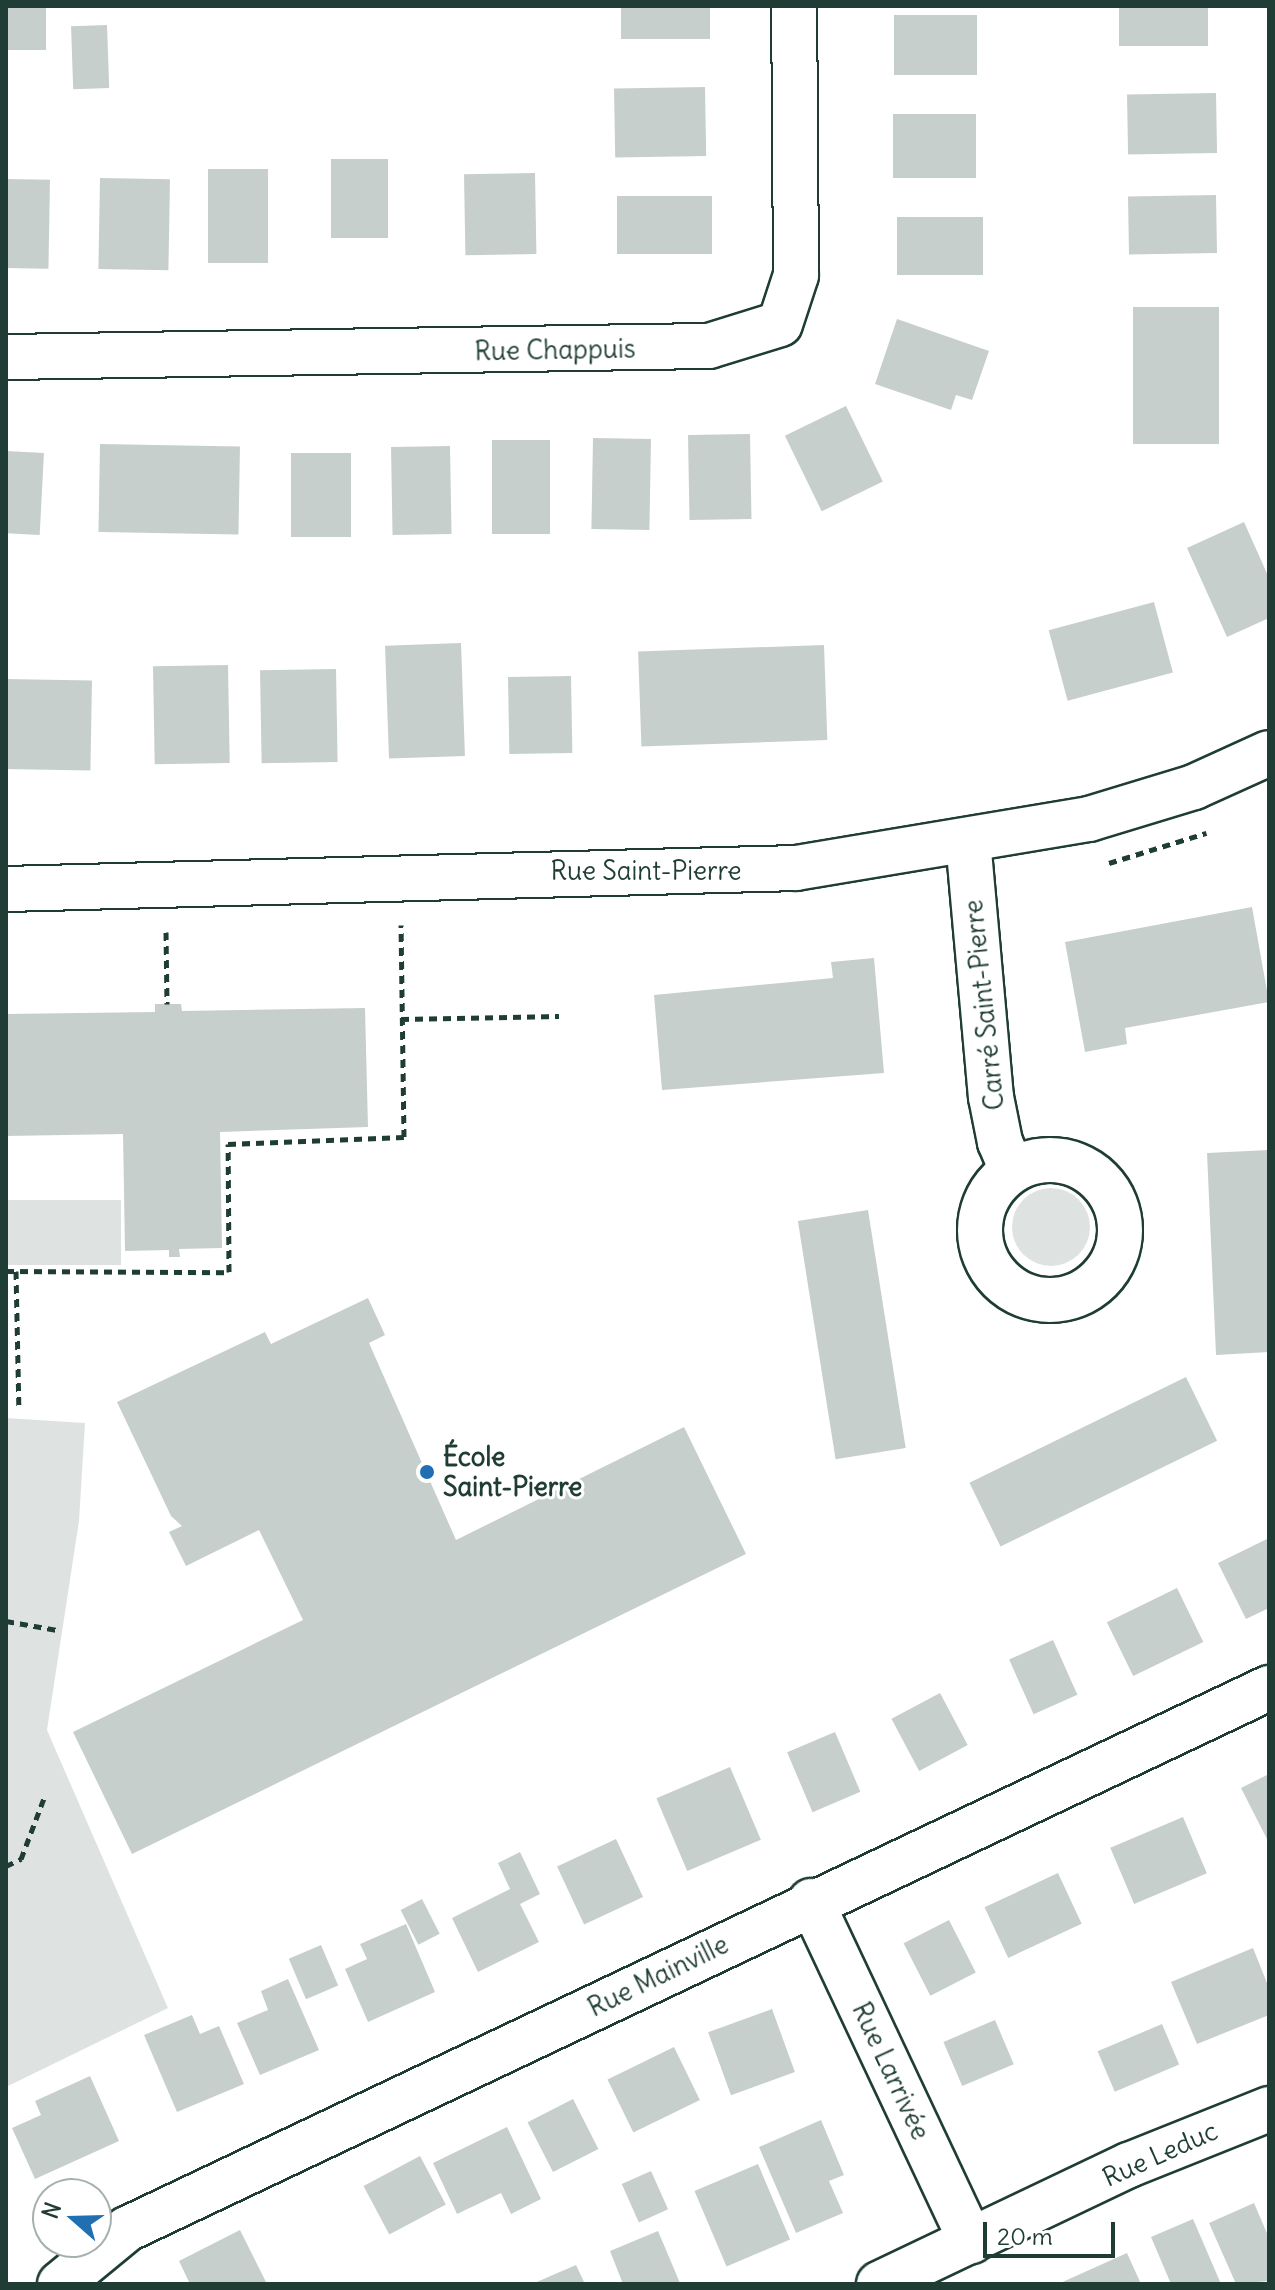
<!DOCTYPE html>
<html>
<head>
<meta charset="utf-8">
<style>
	body { margin:0 }
	#map { position:relative; width:1275px; height:2290px; overflow:hidden; background:#fff; font-family:Delius,sans-serif }
	div>[style] { position:absolute }
	.green>* { inset:0; background:#dee3e2; transform-origin:0 0 }
	.round { border-radius:50% }
	.building>* { inset:0; background:#c7cfcc; transform-origin:0 0 }
	.path>* { height:5px; margin-top:-2.5px; transform-origin:0; background:repeating-linear-gradient(90deg,#1f3d34 0 8px,transparent 0 14px) }
	.roads { filter:drop-shadow(2px 0 #1f3d34) drop-shadow(-2px 0 #1f3d34) drop-shadow(0 2px #1f3d34) drop-shadow(0 -2px #1f3d34) }
	.street>* { height:44px; margin:-22px; padding:0 22px; transform-origin:22px; border-radius:22px; background:#fff }
	.street>.ring { margin:-22px; padding:0; box-sizing:content-box; background:none; border:44px solid #fff; border-radius:50% }
	.dots>* { width:22px; height:22px; translate:-50% -50%; box-sizing:border-box; border:4px solid #fff; border-radius:50% }
	span { translate:-50% -50%; white-space:nowrap; text-align:center; line-height:1.15; -webkit-text-stroke:6px #fff; paint-order:stroke }
	.street-label { font-size:26px; color:#1f3d34 }
	.poi-label { font-size:26px; color:#1f3d34; font-weight:700 }
	.left { translate:0 -50%; text-align:left }
	.frame { position:absolute; inset:0; border:8px solid #1f3d34; pointer-events:none }
	.north { position:absolute; left:32px; top:2178px; width:80px; height:80px; box-sizing:border-box; background:#fff; border:2px solid #a5b1ae; border-radius:50%; rotate:290deg; font-size:22px; font-weight:700; line-height:32px; text-align:center; color:#1f3d34 }
	.north::after { content:''; display:block; margin:auto; width:28px; height:36px; background:#1f6fb2; clip-path:polygon(50% 0,100% 100%,50% 72%,0 100%) }
	.scale { position:absolute; left:983px; top:2222px; width:132px; height:36px; box-sizing:border-box; border:4px solid #1f3d34; border-top:0; padding-left:10px; font-size:24px; line-height:28px; white-space:nowrap; color:#1f3d34; -webkit-text-stroke:6px #fff; paint-order:stroke }
</style>
</head>
<body>
<div id="map">
	<div class="green">
		<div class="round" style="left:1012px;top:1188px;width:78px;height:78px"></div>
		<div style="left:121px;top:1200px;width:65px;height:115px;rotate:90deg"></div>
		<div style="clip-path:polygon(6px 1418px,85px 1423px,79px 1521px,47px 1730px,168px 2008px,6px 2087px)"></div>
	</div>
	<div class="building">
		<div style="left:6px;top:6px;width:40px;height:44px"></div>
		<div style="left:621px;top:6px;width:89px;height:33px"></div>
		<div style="left:1119px;top:6px;width:89px;height:40px"></div>
		<div style="left:894px;top:15px;width:83px;height:60px"></div>
		<div style="left:107px;top:25px;width:63px;height:36px;rotate:88deg"></div>
		<div style="left:705px;top:87px;width:69px;height:91px;rotate:89deg"></div>
		<div style="left:1216px;top:93px;width:60px;height:89px;rotate:89deg"></div>
		<div style="left:976px;top:114px;width:64px;height:83px;rotate:90deg"></div>
		<div style="left:388px;top:159px;width:79px;height:57px;rotate:90deg"></div>
		<div style="left:208px;top:169px;width:60px;height:94px"></div>
		<div style="left:535px;top:173px;width:81px;height:71px;rotate:89deg"></div>
		<div style="left:100px;top:178px;width:70px;height:91px;rotate:1deg"></div>
		<div style="left:6px;top:179px;width:44px;height:89px;rotate:1deg"></div>
		<div style="left:1216px;top:195px;width:58px;height:88px;rotate:89deg"></div>
		<div style="left:712px;top:196px;width:58px;height:95px;rotate:90deg"></div>
		<div style="left:983px;top:217px;width:58px;height:86px;rotate:90deg"></div>
		<div style="left:1219px;top:307px;width:137px;height:86px;rotate:90deg"></div>
		<div style="clip-path:polygon(897px 319px,989px 351px,972px 400px,956px 395px,951px 410px,875px 384px)"></div>
		<div style="left:846px;top:406px;width:84px;height:68px;rotate:64deg"></div>
		<div style="left:750px;top:434px;width:85px;height:62px;rotate:89deg"></div>
		<div style="left:593px;top:438px;width:58px;height:91px;rotate:1deg"></div>
		<div style="left:492px;top:440px;width:58px;height:94px"></div>
		<div style="left:100px;top:444px;width:140px;height:88px;rotate:1deg"></div>
		<div style="left:450px;top:446px;width:88px;height:59px;rotate:89deg"></div>
		<div style="left:6px;top:451px;width:38px;height:82px;rotate:3deg"></div>
		<div style="left:291px;top:453px;width:60px;height:84px"></div>
		<div style="clip-path:polygon(1244px 522px,1269px 578px,1269px 618px,1227px 637px,1187px 548px)"></div>
		<div style="left:1154px;top:602px;width:73px;height:109px;rotate:75deg"></div>
		<div style="left:461px;top:643px;width:113px;height:76px;rotate:88deg"></div>
		<div style="left:824px;top:645px;width:95px;height:186px;rotate:88deg"></div>
		<div style="left:228px;top:665px;width:98px;height:75px;rotate:89deg"></div>
		<div style="left:336px;top:669px;width:93px;height:76px;rotate:89deg"></div>
		<div style="left:571px;top:676px;width:77px;height:63px;rotate:89deg"></div>
		<div style="left:6px;top:679px;width:86px;height:90px;rotate:1deg"></div>
		<div style="clip-path:polygon(1252px 907px,1269px 1002px,1125px 1028px,1127px 1044px,1085px 1052px,1065px 942px)"></div>
		<div style="clip-path:polygon(874px 958px,884px 1073px,662px 1090px,654px 995px,833px 978px,831px 962px)"></div>
		<div style="clip-path:polygon(155px 1004px,181px 1004px,182px 1011px,365px 1008px,368px 1127px,220px 1132px,222px 1248px,179px 1249px,180px 1257px,169px 1257px,169px 1250px,125px 1251px,123px 1134px,6px 1136px,6px 1014px,155px 1012px)"></div>
		<div style="clip-path:polygon(1269px 1150px,1269px 1352px,1216px 1355px,1207px 1153px)"></div>
		<div style="left:868px;top:1210px;width:241px;height:71px;rotate:81deg"></div>
		<div style="clip-path:polygon(368px 1298px,385px 1335px,369px 1343px,456px 1540px,684px 1427px,746px 1554px,132px 1854px,73px 1732px,303px 1620px,259px 1530px,186px 1566px,169px 1532px,182px 1526px,171px 1516px,117px 1402px,265px 1332px,271px 1344px)"></div>
		<div style="left:1186px;top:1377px;width:71px;height:241px;rotate:64deg"></div>
		<div style="clip-path:polygon(1269px 1538px,1269px 1608px,1246px 1619px,1218px 1563px)"></div>
		<div style="left:1177px;top:1588px;width:60px;height:78px;rotate:64deg"></div>
		<div style="left:1053px;top:1640px;width:60px;height:48px;rotate:66deg"></div>
		<div style="left:940px;top:1693px;width:59px;height:55px;rotate:62deg"></div>
		<div style="left:835px;top:1732px;width:65px;height:52px;rotate:67deg"></div>
		<div style="left:730px;top:1767px;width:79px;height:80px;rotate:67deg"></div>
		<div style="clip-path:polygon(1269px 1774px,1269px 1843px,1241px 1788px)"></div>
		<div style="left:1183px;top:1817px;width:61px;height:79px;rotate:67deg"></div>
		<div style="left:616px;top:1839px;width:64px;height:65px;rotate:65deg"></div>
		<div style="clip-path:polygon(520px 1852px,540px 1894px,520px 1904px,539px 1942px,478px 1972px,452px 1918px,510px 1889px,498px 1863px)"></div>
		<div style="left:1058px;top:1873px;width:56px;height:81px;rotate:65deg"></div>
		<div style="left:422px;top:1899px;width:39px;height:24px;rotate:63deg"></div>
		<div style="left:949px;top:1920px;width:59px;height:51px;rotate:63deg"></div>
		<div style="clip-path:polygon(406px 1924px,435px 1992px,368px 2022px,345px 1969px,367px 1959px,360px 1944px)"></div>
		<div style="left:321px;top:1945px;width:44px;height:35px;rotate:67deg"></div>
		<div style="clip-path:polygon(1253px 1948px,1269px 1988px,1269px 2015px,1197px 2044px,1171px 1982px)"></div>
		<div style="clip-path:polygon(288px 1979px,319px 2050px,260px 2075px,237px 2023px,268px 2010px,261px 1991px)"></div>
		<div style="left:772px;top:2009px;width:67px;height:68px;rotate:70deg"></div>
		<div style="clip-path:polygon(192px 2015px,200px 2034px,219px 2026px,244px 2084px,177px 2112px,144px 2035px)"></div>
		<div style="left:995px;top:2020px;width:48px;height:56px;rotate:67deg"></div>
		<div style="left:1162px;top:2024px;width:44px;height:70px;rotate:67deg"></div>
		<div style="left:674px;top:2047px;width:59px;height:74px;rotate:64deg"></div>
		<div style="clip-path:polygon(90px 2076px,119px 2141px,35px 2179px,12px 2128px,41px 2115px,35px 2101px)"></div>
		<div style="left:573px;top:2099px;width:56px;height:51px;rotate:63deg"></div>
		<div style="clip-path:polygon(821px 2120px,844px 2175px,829px 2181px,843px 2213px,796px 2233px,759px 2147px)"></div>
		<div style="clip-path:polygon(507px 2127px,541px 2199px,511px 2214px,501px 2193px,457px 2214px,433px 2163px)"></div>
		<div style="left:420px;top:2156px;width:55px;height:64px;rotate:62deg"></div>
		<div style="left:758px;top:2164px;width:82px;height:69px;rotate:67deg"></div>
		<div style="left:651px;top:2171px;width:42px;height:32px;rotate:66deg"></div>
		<div style="clip-path:polygon(1254px 2203px,1269px 2238px,1269px 2281px,1236px 2284px,1209px 2223px)"></div>
		<div style="clip-path:polygon(1193px 2219px,1221px 2284px,1171px 2284px,1151px 2237px)"></div>
		<div style="clip-path:polygon(240px 2230px,266px 2282px,190px 2284px,179px 2261px)"></div>
		<div style="clip-path:polygon(658px 2231px,680px 2283px,623px 2284px,610px 2251px)"></div>
		<div style="clip-path:polygon(1127px 2253px,1141px 2284px,1058px 2284px)"></div>
		<div style="clip-path:polygon(576px 2265px,585px 2284px,532px 2284px)"></div>
	</div>
	<div class="path">
		<div style="left:1109px;top:863px;width:102px;rotate:-17.2deg"></div>
		<div style="left:166px;top:932px;width:72px;rotate:89.2deg"></div>
		<div style="left:401px;top:1019px;width:158px;rotate:-1.1deg"></div>
		<div style="left:6px;top:1271px;width:223px;rotate:0.3deg"></div>
		<div style="left:229px;top:1272px;width:128px;rotate:-90.4deg"></div>
		<div style="left:228px;top:1144px;width:176px;rotate:-2.3deg"></div>
		<div style="left:404px;top:1137px;width:212px;rotate:-90.8deg"></div>
		<div style="left:16px;top:1271px;width:139px;rotate:88.8deg"></div>
		<div style="left:6px;top:1621px;width:52px;rotate:10deg"></div>
		<div style="left:6px;top:1866px;width:17px;rotate:-25deg"></div>
		<div style="left:21px;top:1859px;width:65px;rotate:-69.3deg"></div>
	</div>
	<div class="roads">
		<div class="street">
			<div style="left:6px;top:357px;width:703px;rotate:-0.9deg"></div>
			<div style="left:709px;top:346px;width:74px;rotate:-17.2deg"></div>
			<div style="left:780px;top:324px;width:52px;rotate:-71.9deg"></div>
			<div style="left:796px;top:275px;width:269px;rotate:-90.4deg"></div>
			<div style="left:968px;top:840px;width:258px;rotate:84.9deg"></div>
			<div style="left:991px;top:1097px;width:46px;rotate:78.7deg"></div>
			<div style="left:1000px;top:1142px;width:28px;rotate:67deg"></div>
			<div style="left:6px;top:889px;width:790px;rotate:-1.52deg"></div>
			<div style="left:796px;top:868px;width:297px;rotate:-9.5deg"></div>
			<div style="left:1089px;top:819px;width:110px;rotate:-16.9deg"></div>
			<div style="left:1194px;top:787px;width:82px;rotate:-24.4deg"></div>
			<div class="ring" style="left:980px;top:1160px;width:96px;height:96px"></div>
			<div style="left:811px;top:1901px;width:376px;rotate:64.8deg"></div>
			<div style="left:60px;top:2284px;width:87px;rotate:-39.4deg"></div>
			<div style="left:127px;top:2229px;width:1264px;rotate:-25.35deg"></div>
			<div style="left:879px;top:2284px;width:277px;rotate:-25.5deg"></div>
			<div style="left:1129px;top:2165px;width:151px;rotate:-21.8deg"></div>
		</div>
	</div>
	<div class="dots">
		<div style="left:427px;top:1472px;background:#1f6fb2"></div>
	</div>
	<div class="street-label">
		<span style="left:555px;top:350px;rotate:-1deg">Rue Chappuis</span>
		<span style="left:646px;top:871px">Rue Saint-Pierre</span>
		<span style="left:984px;top:1005px;rotate:-96deg">Carré Saint-Pierre</span>
		<span style="left:658px;top:1976px;rotate:-26deg">Rue Mainville</span>
		<span style="left:891px;top:2071px;rotate:65deg">Rue Larrivée</span>
		<span style="left:1160px;top:2154px;rotate:-24deg">Rue Leduc</span>
	</div>
	<div class="poi-label">
		<span class="left" style="left:443px;top:1472px">École<br>Saint-Pierre</span>
	</div>
	<div class="frame"></div>
	<div class="north">N</div>
	<div class="scale">20 m</div>
</div>
</body>
</html>
